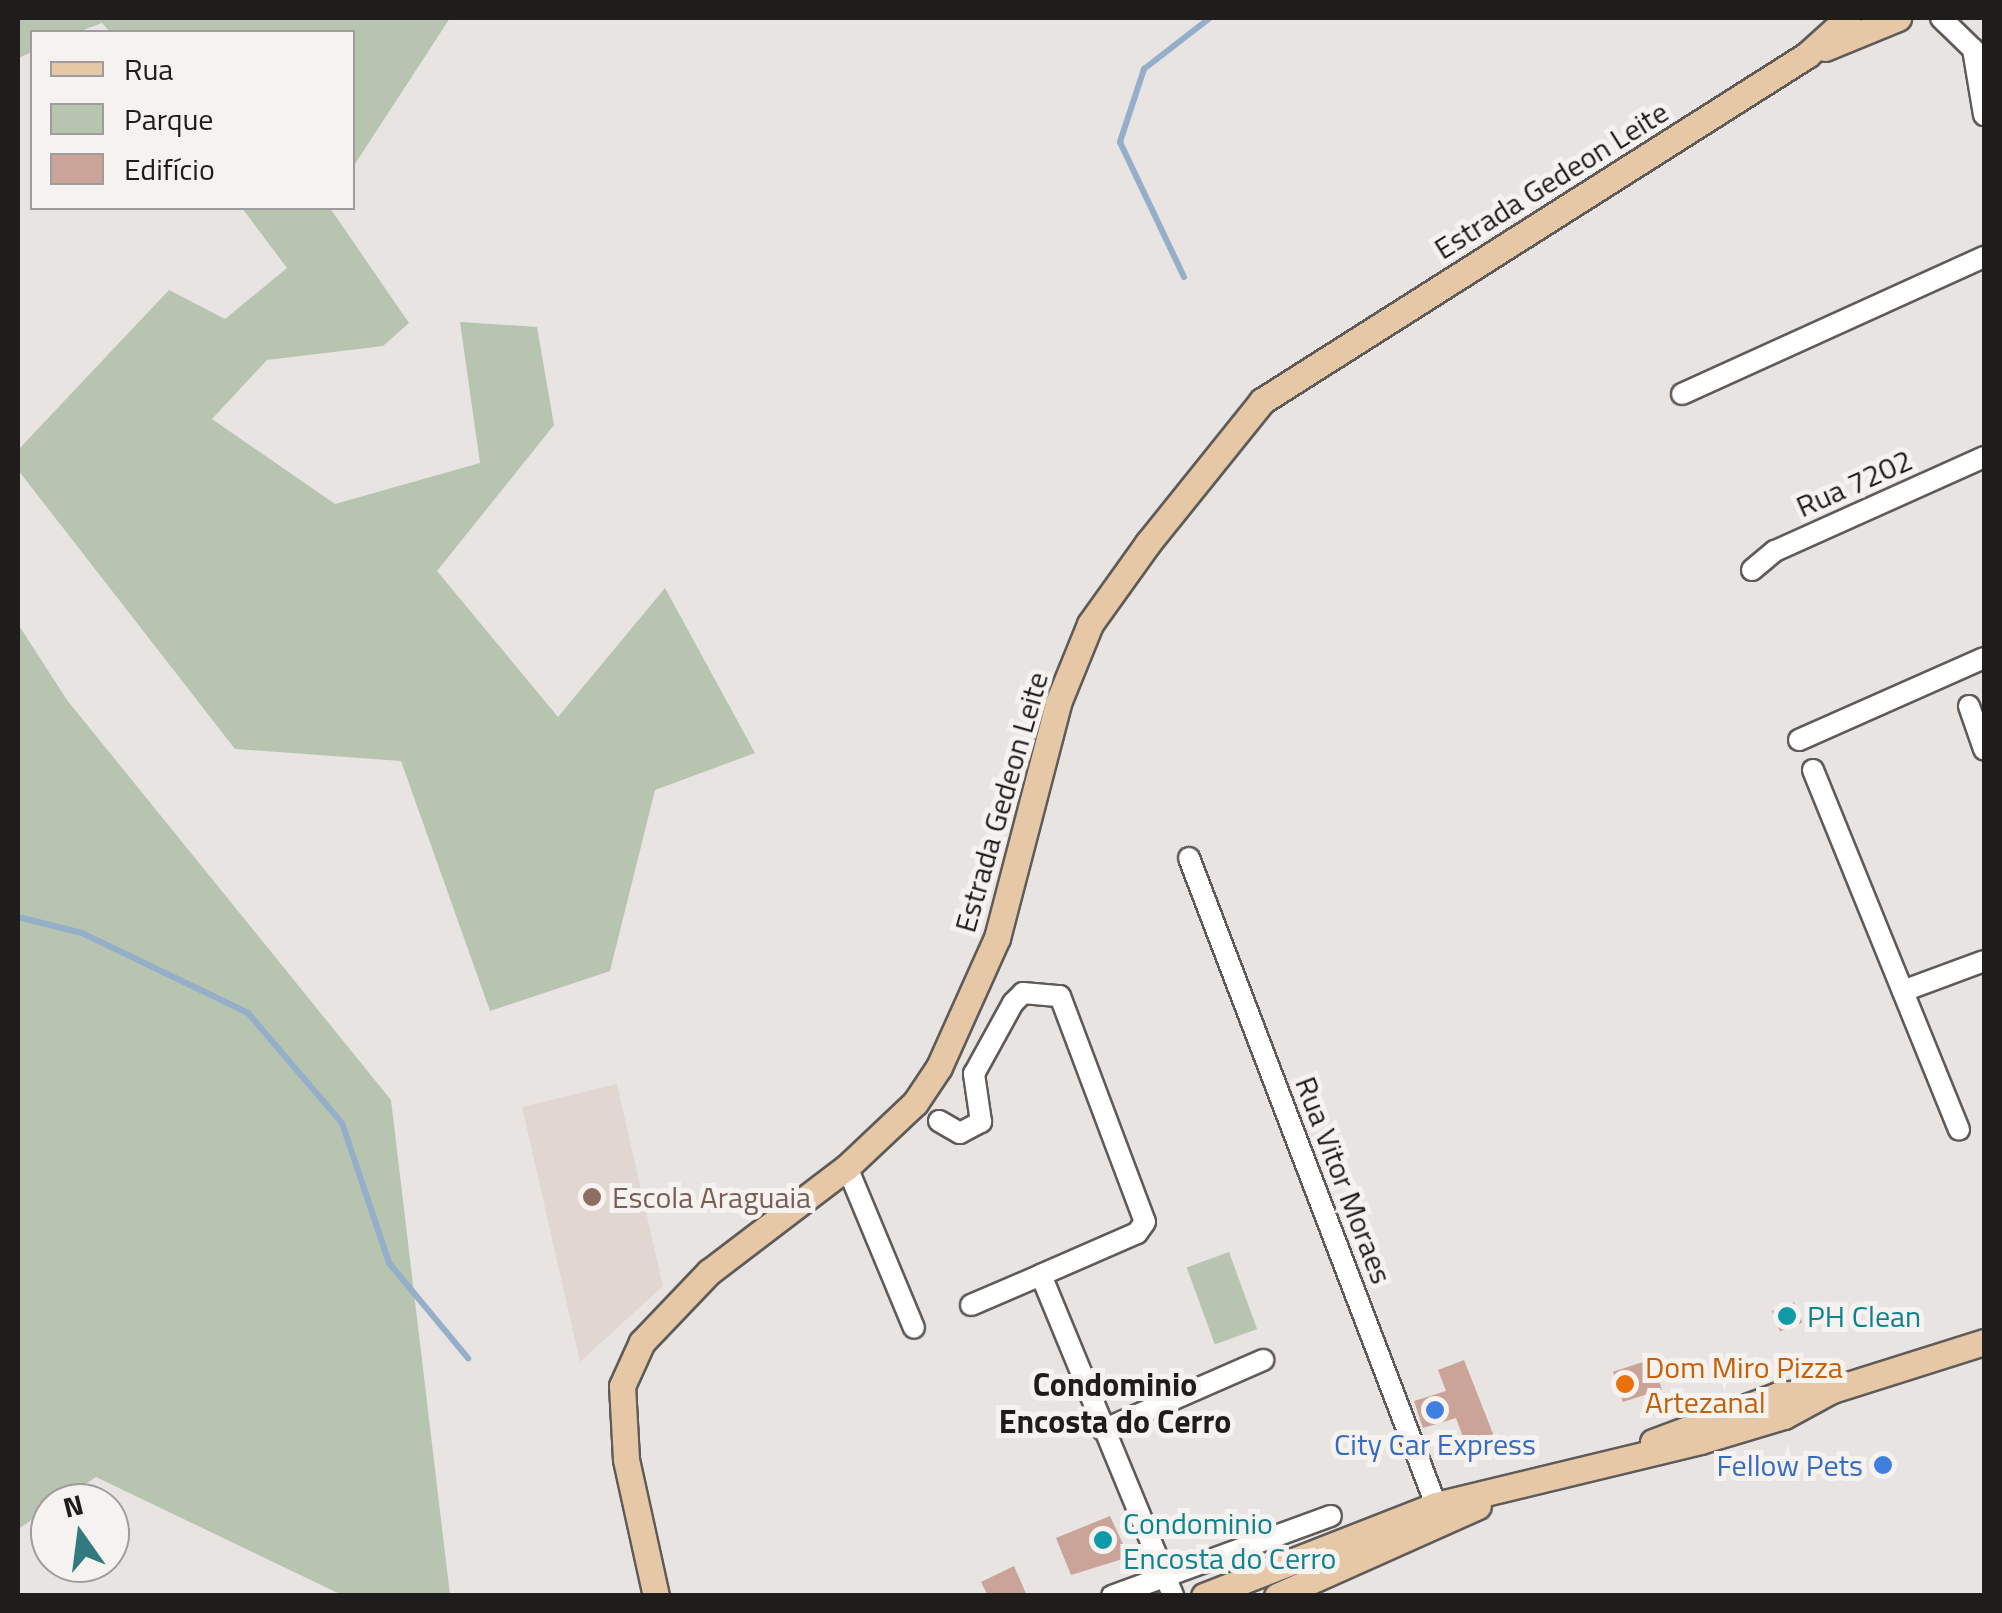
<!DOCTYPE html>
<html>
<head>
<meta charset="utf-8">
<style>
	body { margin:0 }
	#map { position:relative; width:2002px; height:1613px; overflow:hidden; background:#e8e4e2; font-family:"Titillium Web",sans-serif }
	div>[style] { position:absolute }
	.built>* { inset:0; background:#e1d7d0 }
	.green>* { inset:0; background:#b7c4af; transform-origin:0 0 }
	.stream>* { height:6px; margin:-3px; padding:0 3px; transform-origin:3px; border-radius:3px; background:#95aec9 }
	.building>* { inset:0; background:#caa399; transform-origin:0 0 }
	.roads { filter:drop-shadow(2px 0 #5e5b59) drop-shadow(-2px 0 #5e5b59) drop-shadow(0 2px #5e5b59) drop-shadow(0 -2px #5e5b59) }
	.minor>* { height:20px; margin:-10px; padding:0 10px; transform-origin:10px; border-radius:10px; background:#fff }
	.major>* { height:25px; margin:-12.5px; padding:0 12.5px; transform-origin:12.5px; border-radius:12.5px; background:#e6c8a6 }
	.dots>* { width:28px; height:28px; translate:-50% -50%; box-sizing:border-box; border:5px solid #f5f2ef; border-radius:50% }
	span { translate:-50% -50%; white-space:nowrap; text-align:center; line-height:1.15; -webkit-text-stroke:10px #f5f2ef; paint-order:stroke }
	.street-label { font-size:30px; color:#1e1d1c }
	.education-label { font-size:30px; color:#785e54 }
	.left { translate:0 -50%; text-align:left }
	.culture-label { font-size:30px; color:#0d838f }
	.food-label { font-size:30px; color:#c56008 }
	.shop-label { font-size:30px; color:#366cbe }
	.right { translate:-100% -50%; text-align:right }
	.neighbourhood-label { font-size:32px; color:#1e1d1c; font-weight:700 }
	.frame { position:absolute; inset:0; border:20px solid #1e1d1c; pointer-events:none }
	.legend { position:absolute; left:30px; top:30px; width:325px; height:180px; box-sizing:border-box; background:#f5f2ef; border:2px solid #9f9d9b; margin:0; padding:12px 18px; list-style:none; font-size:30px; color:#1e1d1c }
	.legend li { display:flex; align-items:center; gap:20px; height:50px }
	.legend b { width:50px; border:2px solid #9f9d9b }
	.north { position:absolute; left:30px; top:1483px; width:100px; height:100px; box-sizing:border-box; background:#f5f2ef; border:2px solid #9f9d9b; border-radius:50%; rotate:346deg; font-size:28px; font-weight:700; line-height:40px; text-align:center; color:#1e1d1c }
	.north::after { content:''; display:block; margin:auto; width:35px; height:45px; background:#317a7f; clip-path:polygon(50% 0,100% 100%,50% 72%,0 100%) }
</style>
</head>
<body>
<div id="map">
	<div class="built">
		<div style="clip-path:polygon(617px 1084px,663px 1286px,580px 1362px,522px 1107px)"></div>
	</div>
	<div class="green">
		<div style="clip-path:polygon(18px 18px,450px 18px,353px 167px,352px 32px,110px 32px,102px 23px,78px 32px,32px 32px,32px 52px,18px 58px)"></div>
		<div style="clip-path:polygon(242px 208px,330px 208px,409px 323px,383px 346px,267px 360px,212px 419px,335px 504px,480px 463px,460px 322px,537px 327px,554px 425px,437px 571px,558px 717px,665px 588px,755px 753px,655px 790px,610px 971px,490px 1011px,401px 761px,235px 749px,18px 470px,18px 450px,169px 290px,225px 319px,287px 268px)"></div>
		<div style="clip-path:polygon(18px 624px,67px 700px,391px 1100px,450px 1595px,342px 1595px,96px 1477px,18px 1529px)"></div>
		<div style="left:1229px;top:1252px;width:82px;height:45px;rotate:70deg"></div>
	</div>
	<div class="stream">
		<div style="left:1184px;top:277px;width:149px;rotate:-115.4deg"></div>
		<div style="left:1120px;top:142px;width:77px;rotate:-71.8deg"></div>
		<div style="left:1144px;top:69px;width:83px;rotate:-37.7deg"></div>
		<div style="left:18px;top:917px;width:66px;rotate:14deg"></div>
		<div style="left:82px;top:933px;width:184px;rotate:25.7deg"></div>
		<div style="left:248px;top:1013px;width:145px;rotate:49.5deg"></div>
		<div style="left:342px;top:1123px;width:148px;rotate:71.4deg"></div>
		<div style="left:389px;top:1263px;width:124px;rotate:50.3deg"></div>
	</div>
	<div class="building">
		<div style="left:1794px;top:1302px;width:22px;height:24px;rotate:68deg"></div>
		<div style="left:1652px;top:1359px;width:32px;height:41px;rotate:72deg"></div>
		<div style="clip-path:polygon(1464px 1360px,1501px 1454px,1487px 1459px,1482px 1448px,1469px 1453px,1456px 1418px,1423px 1428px,1414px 1401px,1446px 1391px,1438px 1370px)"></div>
		<div style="clip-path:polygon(1110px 1516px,1129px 1557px,1071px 1575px,1056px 1538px)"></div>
		<div style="clip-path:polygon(1014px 1566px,1027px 1596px,988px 1596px,981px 1582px)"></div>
	</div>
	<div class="roads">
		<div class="minor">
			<div style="left:1941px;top:18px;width:45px;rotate:44.1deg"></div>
			<div style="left:1973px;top:49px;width:67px;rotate:80.5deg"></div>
			<div style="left:1682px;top:394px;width:332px;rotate:-24.4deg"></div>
			<div style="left:1752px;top:570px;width:30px;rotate:-40deg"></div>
			<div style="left:1775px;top:551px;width:229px;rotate:-24.2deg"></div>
			<div style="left:1969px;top:706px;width:46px;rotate:70.8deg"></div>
			<div style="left:1799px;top:740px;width:202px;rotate:-23.9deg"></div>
			<div style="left:1813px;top:770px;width:388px;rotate:67.9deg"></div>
			<div style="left:1189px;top:858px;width:706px;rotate:69.1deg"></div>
			<div style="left:1903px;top:991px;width:86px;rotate:-20.3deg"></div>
			<div style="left:939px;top:1121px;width:24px;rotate:30deg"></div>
			<div style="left:960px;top:1133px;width:24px;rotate:-28deg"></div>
			<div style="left:981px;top:1122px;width:49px;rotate:-98.3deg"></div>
			<div style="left:974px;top:1074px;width:81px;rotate:-61.2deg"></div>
			<div style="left:1013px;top:1003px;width:14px;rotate:-45deg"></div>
			<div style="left:1023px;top:993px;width:37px;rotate:5deg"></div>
			<div style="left:1060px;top:996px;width:241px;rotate:69.4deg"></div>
			<div style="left:1145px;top:1222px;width:14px;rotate:126deg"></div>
			<div style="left:1137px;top:1233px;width:105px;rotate:156.4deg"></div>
			<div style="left:1041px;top:1275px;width:347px;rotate:67.6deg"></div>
			<div style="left:847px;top:1167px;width:174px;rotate:67.4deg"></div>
			<div style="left:971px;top:1305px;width:76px;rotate:-23.2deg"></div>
			<div style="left:1103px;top:1430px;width:175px;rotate:-23.6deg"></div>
			<div style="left:1112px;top:1596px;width:233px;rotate:-20.1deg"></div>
		</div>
		<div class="major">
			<div style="left:1825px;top:48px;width:79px;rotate:-22.3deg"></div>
			<div style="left:1653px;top:1442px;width:134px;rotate:-20.6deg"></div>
			<div style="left:1778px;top:1395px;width:54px;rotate:-5.3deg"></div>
			<div style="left:1832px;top:1390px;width:159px;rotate:-17.5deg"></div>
			<div style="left:656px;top:1596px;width:140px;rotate:-102.4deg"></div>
			<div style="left:626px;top:1459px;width:73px;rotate:-93.1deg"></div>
			<div style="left:622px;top:1386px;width:48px;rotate:-65.6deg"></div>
			<div style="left:642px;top:1342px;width:97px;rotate:-46.3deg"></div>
			<div style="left:709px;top:1272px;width:173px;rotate:-37.3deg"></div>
			<div style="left:847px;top:1167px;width:93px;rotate:-43.3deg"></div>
			<div style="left:915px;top:1103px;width:43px;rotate:-56.3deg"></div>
			<div style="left:939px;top:1067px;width:141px;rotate:-65.8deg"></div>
			<div style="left:997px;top:938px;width:243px;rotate:-75.4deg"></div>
			<div style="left:1058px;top:703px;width:85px;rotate:-67.9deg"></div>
			<div style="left:1090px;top:624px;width:100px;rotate:-54.4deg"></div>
			<div style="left:1148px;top:543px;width:182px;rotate:-51.2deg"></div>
			<div style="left:1262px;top:401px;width:646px;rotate:-32.41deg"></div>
			<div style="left:1807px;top:55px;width:55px;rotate:-42.1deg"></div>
			<div style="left:1204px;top:1596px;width:249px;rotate:-21.4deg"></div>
			<div style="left:1436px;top:1505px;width:272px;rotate:-13.6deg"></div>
			<div style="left:1700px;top:1441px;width:88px;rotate:-16.6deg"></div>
			<div style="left:1784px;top:1416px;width:55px;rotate:-28.4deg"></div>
			<div style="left:1277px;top:1596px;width:220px;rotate:-24.1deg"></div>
		</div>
	</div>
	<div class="dots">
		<div style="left:592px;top:1197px;background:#8d6e63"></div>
		<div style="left:1787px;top:1316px;background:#0f9aa8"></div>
		<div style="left:1625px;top:1384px;background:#e8710a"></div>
		<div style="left:1435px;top:1410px;background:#3f7fe0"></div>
		<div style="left:1883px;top:1465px;background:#3f7fe0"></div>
		<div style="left:1103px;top:1540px;background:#0f9aa8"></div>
	</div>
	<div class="street-label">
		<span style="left:1551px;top:180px;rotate:-32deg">Estrada Gedeon Leite</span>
		<span style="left:1854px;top:483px;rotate:-24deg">Rua 7202</span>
		<span style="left:1001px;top:802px;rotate:-74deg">Estrada Gedeon Leite</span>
		<span style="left:1344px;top:1180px;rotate:69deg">Rua Vitor Moraes</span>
	</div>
	<div class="education-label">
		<span class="left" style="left:612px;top:1197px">Escola Araguaia</span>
	</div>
	<div class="culture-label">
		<span class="left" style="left:1807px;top:1316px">PH Clean</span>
		<span class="left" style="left:1123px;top:1540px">Condominio<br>Encosta do Cerro</span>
	</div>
	<div class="food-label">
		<span class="left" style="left:1645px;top:1384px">Dom Miro Pizza<br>Artezanal</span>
	</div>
	<div class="shop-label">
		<span style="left:1435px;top:1444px">City Car Express</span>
		<span class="right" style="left:1863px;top:1465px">Fellow Pets</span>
	</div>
	<div class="neighbourhood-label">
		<span style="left:1115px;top:1403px">Condominio<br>Encosta do Cerro</span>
	</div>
	<div class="frame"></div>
	<ul class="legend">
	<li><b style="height:12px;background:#e6c8a6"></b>Rua</li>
	<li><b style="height:28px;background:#b7c4af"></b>Parque</li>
	<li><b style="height:28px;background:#caa399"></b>Edifício</li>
	</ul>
	<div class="north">N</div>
</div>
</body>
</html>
